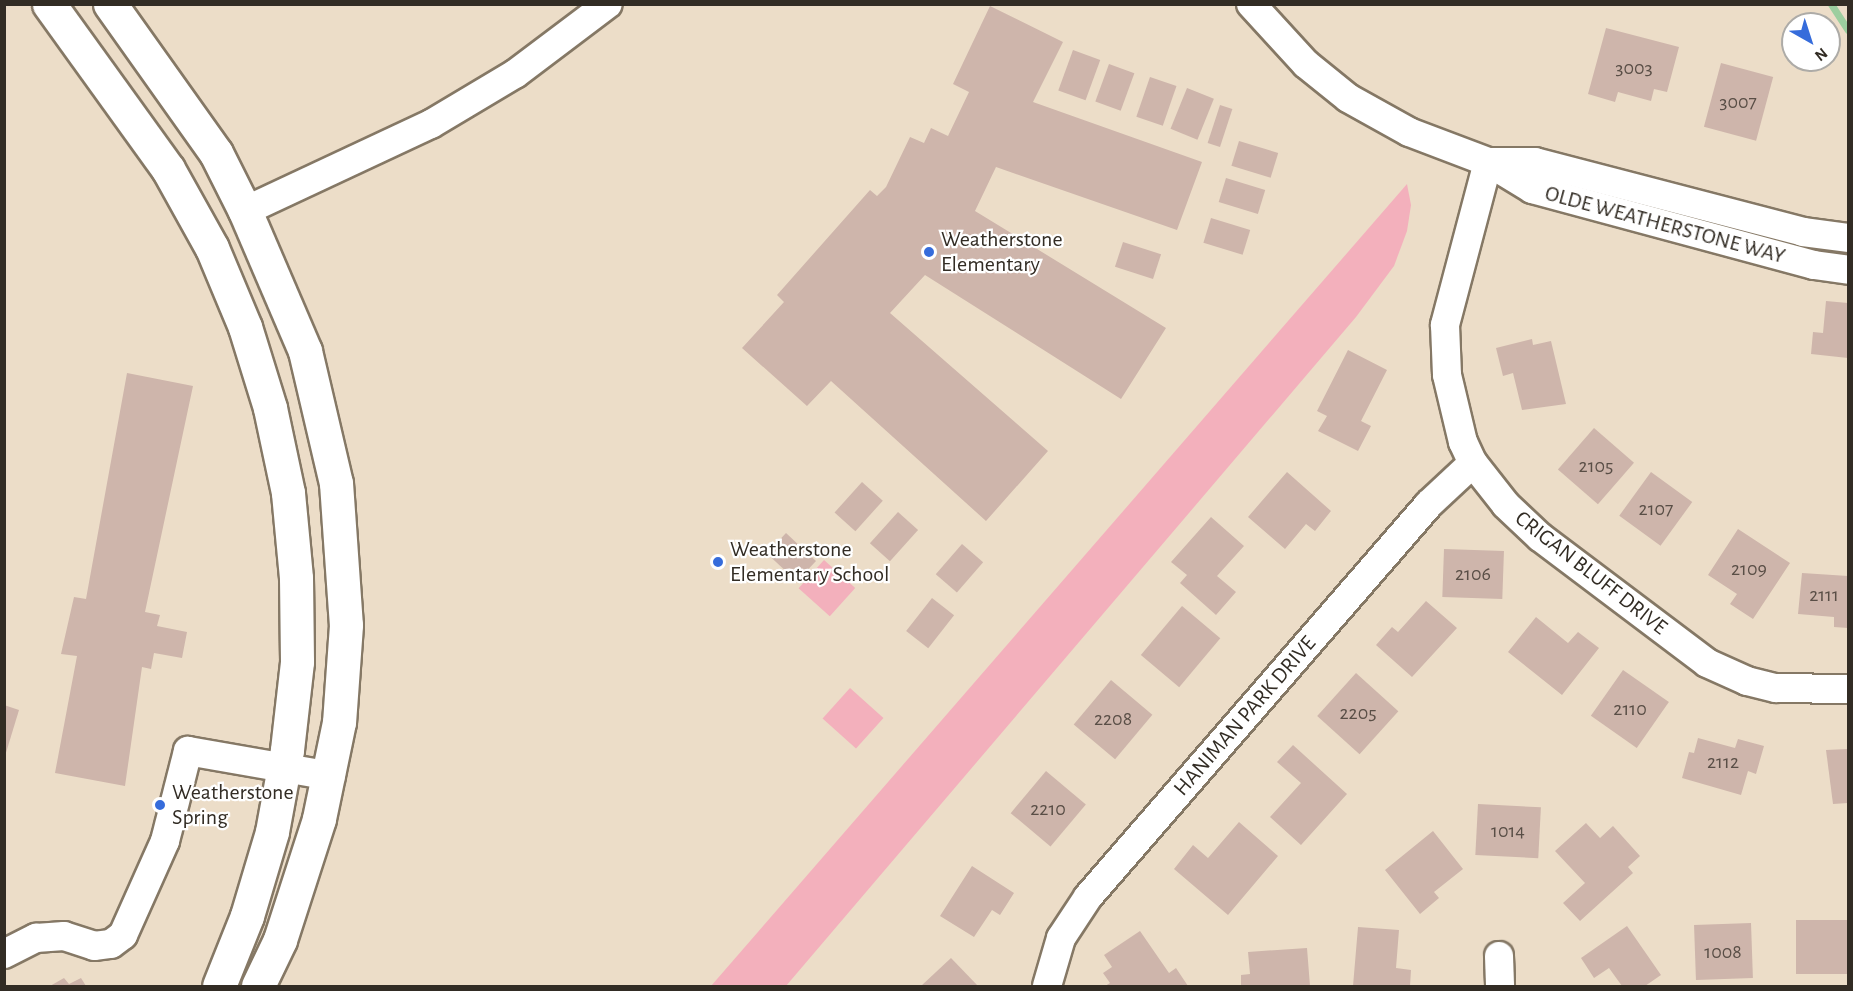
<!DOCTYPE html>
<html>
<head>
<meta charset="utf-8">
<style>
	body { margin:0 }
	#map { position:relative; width:1853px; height:991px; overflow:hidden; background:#ecddc8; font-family:"Alegreya Sans",sans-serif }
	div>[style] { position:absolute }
	.green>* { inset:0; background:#f3b0bc; transform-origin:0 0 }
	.stream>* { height:7px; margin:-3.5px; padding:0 3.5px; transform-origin:3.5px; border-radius:3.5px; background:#9cce9f }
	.building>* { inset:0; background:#ceb5ab; transform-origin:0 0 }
	.roads { filter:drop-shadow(2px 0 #857865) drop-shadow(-2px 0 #857865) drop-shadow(0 2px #857865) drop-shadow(0 -2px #857865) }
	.minor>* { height:28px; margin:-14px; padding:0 14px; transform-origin:14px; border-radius:14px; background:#fff }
	.major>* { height:33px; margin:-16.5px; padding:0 16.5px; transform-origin:16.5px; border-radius:16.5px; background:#fff }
	.dots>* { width:16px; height:16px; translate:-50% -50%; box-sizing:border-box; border:3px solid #fff; border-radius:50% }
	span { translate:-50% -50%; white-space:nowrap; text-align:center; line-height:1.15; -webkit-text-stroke:4.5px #fff; paint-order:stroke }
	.number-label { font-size:20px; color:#594e46 }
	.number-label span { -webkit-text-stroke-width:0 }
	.street-label { font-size:22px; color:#322c24 }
	.poi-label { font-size:22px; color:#322c24 }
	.left { translate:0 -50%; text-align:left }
	.frame { position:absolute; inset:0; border:6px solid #322c24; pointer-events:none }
	.north { position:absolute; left:1781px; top:12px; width:60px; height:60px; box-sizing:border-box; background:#fff; border:2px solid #adaba7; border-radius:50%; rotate:141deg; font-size:16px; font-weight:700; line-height:24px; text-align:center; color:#322c24 }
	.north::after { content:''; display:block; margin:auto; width:21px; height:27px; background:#366cdb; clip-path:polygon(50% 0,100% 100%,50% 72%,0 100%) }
</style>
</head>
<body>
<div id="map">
	<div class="green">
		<div style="clip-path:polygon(1407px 184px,1411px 205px,1407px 231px,1394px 266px,1356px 317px,786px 986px,711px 986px)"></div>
		<div style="left:824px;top:560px;width:42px;height:38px;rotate:42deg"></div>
		<div style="left:850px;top:688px;width:45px;height:41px;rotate:42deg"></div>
	</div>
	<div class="stream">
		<div style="left:1831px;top:4px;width:31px;rotate:57deg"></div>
	</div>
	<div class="building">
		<div style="clip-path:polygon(990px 6px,1063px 42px,1033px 102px,1202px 162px,1177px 230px,996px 167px,975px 211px,1166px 328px,1121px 399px,925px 275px,890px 313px,1048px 451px,986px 521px,831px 381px,807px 406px,742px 348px,784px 302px,777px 295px,870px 190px,877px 196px,886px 187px,910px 137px,924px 143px,931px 128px,948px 136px,969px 92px,953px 84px)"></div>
		<div style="clip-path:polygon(1606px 28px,1679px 47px,1667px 92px,1654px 89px,1651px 101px,1618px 92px,1615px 102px,1588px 94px)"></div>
		<div style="left:1073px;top:50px;width:29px;height:43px;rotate:20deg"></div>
		<div style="left:1721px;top:63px;width:54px;height:66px;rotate:15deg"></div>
		<div style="left:1109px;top:64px;width:27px;height:40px;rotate:20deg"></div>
		<div style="left:1150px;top:77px;width:28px;height:42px;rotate:19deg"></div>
		<div style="left:1187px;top:88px;width:29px;height:44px;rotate:22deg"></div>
		<div style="left:1220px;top:105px;width:13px;height:40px;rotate:18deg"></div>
		<div style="left:1239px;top:141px;width:41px;height:26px;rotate:17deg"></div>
		<div style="left:1226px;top:178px;width:41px;height:25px;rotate:17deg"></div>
		<div style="left:1211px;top:218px;width:41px;height:26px;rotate:17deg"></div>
		<div style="left:1123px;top:242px;width:40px;height:26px;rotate:18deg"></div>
		<div style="clip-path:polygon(1826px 301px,1848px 303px,1848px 358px,1811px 354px,1813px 332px,1823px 333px)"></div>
		<div style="clip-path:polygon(1532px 339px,1533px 345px,1551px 341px,1566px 404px,1522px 410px,1513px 373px,1503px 376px,1496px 348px)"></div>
		<div style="clip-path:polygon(1348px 350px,1387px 370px,1361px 421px,1371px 426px,1358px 451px,1318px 431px,1327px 416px,1317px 411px)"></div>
		<div style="clip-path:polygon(127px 373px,193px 386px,145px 612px,160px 615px,157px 626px,187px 632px,182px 658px,154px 653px,151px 669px,142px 667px,125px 786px,55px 773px,77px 656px,61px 654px,74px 597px,86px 599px)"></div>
		<div style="left:1594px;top:428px;width:53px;height:55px;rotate:41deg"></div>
		<div style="clip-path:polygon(1287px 472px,1331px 511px,1315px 531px,1306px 524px,1285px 549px,1248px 517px)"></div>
		<div style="left:1651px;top:472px;width:51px;height:54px;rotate:36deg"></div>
		<div style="left:862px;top:482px;width:28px;height:41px;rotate:42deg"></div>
		<div style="left:898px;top:512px;width:27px;height:42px;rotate:42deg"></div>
		<div style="clip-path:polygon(1211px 517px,1244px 546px,1217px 576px,1236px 592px,1216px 615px,1180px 583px,1187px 575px,1171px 562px)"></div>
		<div style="clip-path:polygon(1738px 529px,1790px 563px,1753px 619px,1730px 604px,1737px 594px,1708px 575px)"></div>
		<div style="left:786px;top:533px;width:41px;height:28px;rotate:43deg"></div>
		<div style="left:962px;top:544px;width:28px;height:40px;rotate:41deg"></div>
		<div style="left:1444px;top:549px;width:60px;height:48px;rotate:2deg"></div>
		<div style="clip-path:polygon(1802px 573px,1848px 576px,1848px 628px,1834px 627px,1834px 617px,1798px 614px)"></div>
		<div style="left:932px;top:598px;width:28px;height:42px;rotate:38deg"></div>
		<div style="clip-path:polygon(1426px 601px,1457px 628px,1412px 677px,1376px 645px,1392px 627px,1398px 632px)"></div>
		<div style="left:1182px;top:606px;width:50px;height:64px;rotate:40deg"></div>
		<div style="clip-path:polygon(1536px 617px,1568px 643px,1578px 632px,1599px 648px,1562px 695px,1508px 652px)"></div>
		<div style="left:1623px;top:670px;width:56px;height:56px;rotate:35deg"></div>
		<div style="left:1356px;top:673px;width:57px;height:58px;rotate:42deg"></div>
		<div style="left:1111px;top:680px;width:54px;height:58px;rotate:40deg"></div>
		<div style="clip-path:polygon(4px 705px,19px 710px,5px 756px,4px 756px)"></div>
		<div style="clip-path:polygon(1698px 738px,1735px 748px,1738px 739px,1764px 746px,1756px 774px,1748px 771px,1741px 795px,1682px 778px,1689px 752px,1694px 753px)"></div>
		<div style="clip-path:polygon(1293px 745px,1347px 794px,1301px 845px,1270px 817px,1301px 783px,1277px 762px)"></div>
		<div style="clip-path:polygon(1848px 749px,1848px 803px,1833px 804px,1826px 750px)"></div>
		<div style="left:1046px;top:771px;width:52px;height:55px;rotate:40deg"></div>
		<div style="left:1478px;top:804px;width:63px;height:51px;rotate:3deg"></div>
		<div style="clip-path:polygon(1239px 822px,1278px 856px,1228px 915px,1174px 869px,1193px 845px,1208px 858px)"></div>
		<div style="clip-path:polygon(1586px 823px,1600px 838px,1613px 826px,1640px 856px,1628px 867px,1633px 873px,1580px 921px,1563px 903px,1585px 883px,1555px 851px)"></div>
		<div style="clip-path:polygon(1433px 831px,1463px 869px,1434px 892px,1439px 898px,1420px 914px,1385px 870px)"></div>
		<div style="clip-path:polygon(972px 866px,1014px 893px,1000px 915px,992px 910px,974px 937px,940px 916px)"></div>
		<div style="left:1848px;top:920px;width:54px;height:52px;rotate:90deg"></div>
		<div style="left:1751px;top:923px;width:55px;height:57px;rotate:88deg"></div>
		<div style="clip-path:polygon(1627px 926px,1661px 975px,1645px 986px,1622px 986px,1609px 968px,1594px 978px,1581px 958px)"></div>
		<div style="clip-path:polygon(1358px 927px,1399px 930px,1396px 968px,1411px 970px,1410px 986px,1353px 986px)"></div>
		<div style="clip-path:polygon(1140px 931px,1169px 973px,1176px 968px,1188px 986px,1105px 986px,1110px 983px,1103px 973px,1112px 967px,1104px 955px)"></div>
		<div style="clip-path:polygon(1307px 948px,1310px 986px,1241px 986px,1241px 975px,1250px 974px,1248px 952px)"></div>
		<div style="clip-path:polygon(951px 958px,978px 986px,921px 986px)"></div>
		<div style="clip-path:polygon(64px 978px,69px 984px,81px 978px,86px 986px,50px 986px)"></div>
	</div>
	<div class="roads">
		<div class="minor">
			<div style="left:1251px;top:4px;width:81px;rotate:47.5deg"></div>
			<div style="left:1306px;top:64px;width:54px;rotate:39deg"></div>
			<div style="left:1348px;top:98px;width:70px;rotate:29.1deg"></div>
			<div style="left:1409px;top:132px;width:85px;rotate:20.8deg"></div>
			<div style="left:1488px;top:162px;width:52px;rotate:31.5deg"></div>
			<div style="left:1532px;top:189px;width:292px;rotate:15.1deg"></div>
			<div style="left:1814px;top:265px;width:34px;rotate:8deg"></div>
			<div style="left:1488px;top:162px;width:169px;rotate:104.8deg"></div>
			<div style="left:1445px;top:325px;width:50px;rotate:87.7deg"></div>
			<div style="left:1447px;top:375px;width:69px;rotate:76.6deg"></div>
			<div style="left:1463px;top:442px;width:23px;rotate:65deg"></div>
			<div style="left:1473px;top:463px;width:53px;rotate:51.8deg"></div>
			<div style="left:1506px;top:505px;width:47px;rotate:43.3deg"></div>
			<div style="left:1540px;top:537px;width:209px;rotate:37deg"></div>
			<div style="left:1707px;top:663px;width:44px;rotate:24.2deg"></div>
			<div style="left:1747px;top:681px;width:30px;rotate:14deg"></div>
			<div style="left:1776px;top:688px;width:72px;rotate:0.8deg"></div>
			<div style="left:1488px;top:162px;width:47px"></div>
			<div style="left:1535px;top:162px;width:277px;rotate:14.6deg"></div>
			<div style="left:1803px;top:232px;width:45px;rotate:7.6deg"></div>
			<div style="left:245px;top:211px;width:205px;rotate:-25.1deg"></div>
			<div style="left:431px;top:124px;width:98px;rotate:-30.8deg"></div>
			<div style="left:515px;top:74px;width:116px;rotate:-37deg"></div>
			<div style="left:4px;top:954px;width:36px;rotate:-27deg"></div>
			<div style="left:36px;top:938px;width:28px;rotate:-4deg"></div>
			<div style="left:64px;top:936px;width:32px;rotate:18deg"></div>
			<div style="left:94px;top:946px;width:17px;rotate:-7deg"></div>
			<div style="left:111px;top:944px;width:15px;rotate:-37deg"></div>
			<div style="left:123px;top:935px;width:103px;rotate:-65.9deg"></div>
			<div style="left:165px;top:841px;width:93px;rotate:-75.7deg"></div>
			<div style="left:188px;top:751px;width:145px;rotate:9.9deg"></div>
			<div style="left:1499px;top:956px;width:30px;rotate:88deg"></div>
			<div style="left:1047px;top:986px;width:50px;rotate:-73.7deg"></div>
			<div style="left:1061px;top:938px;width:49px;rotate:-56.6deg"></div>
			<div style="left:1088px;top:897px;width:520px;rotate:-49.05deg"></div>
			<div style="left:1429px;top:504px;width:60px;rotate:-43deg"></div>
		</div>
		<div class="major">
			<div style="left:49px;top:4px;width:203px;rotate:54.2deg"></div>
			<div style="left:168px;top:169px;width:90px;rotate:60.9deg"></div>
			<div style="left:212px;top:248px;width:86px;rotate:67.3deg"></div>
			<div style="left:245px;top:327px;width:85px;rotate:72.8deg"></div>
			<div style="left:270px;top:408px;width:87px;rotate:78deg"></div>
			<div style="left:288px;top:493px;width:85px;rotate:84.6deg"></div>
			<div style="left:296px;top:578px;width:84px;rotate:89.3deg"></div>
			<div style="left:297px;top:662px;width:89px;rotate:96.5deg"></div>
			<div style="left:287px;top:750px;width:83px;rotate:100.4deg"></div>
			<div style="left:272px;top:832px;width:88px;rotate:106.6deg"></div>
			<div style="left:247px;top:916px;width:75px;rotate:111.8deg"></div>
			<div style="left:110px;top:4px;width:183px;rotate:54.6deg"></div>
			<div style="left:216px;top:153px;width:65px;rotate:63.4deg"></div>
			<div style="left:245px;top:211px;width:152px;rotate:66.8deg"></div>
			<div style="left:305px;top:351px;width:136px;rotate:76.8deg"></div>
			<div style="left:336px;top:483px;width:142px;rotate:86deg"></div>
			<div style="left:346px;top:625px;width:97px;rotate:94.1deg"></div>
			<div style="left:339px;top:722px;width:99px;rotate:101.7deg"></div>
			<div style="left:319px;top:819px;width:127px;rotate:107.9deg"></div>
			<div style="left:280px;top:940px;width:51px;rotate:115.6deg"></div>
		</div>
	</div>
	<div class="dots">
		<div style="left:929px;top:252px;background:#366cdb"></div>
		<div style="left:718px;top:562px;background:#366cdb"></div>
		<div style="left:160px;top:805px;background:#366cdb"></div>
	</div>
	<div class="number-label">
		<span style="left:1634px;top:68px">3003</span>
		<span style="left:1738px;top:102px">3007</span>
		<span style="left:1596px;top:466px">2105</span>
		<span style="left:1656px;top:509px">2107</span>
		<span style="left:1749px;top:569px">2109</span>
		<span style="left:1473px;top:574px">2106</span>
		<span style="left:1824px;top:595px">2111</span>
		<span style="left:1630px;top:709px">2110</span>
		<span style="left:1358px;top:713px">2205</span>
		<span style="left:1113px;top:719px">2208</span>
		<span style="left:1723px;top:762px">2112</span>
		<span style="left:1048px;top:809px">2210</span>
		<span style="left:1508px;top:831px">1014</span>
		<span style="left:1723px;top:952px">1008</span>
	</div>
	<div class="street-label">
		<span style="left:1665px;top:225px;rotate:15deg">OLDE WEATHERSTONE WAY</span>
		<span style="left:1591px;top:573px;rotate:38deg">CRIGAN BLUFF DRIVE</span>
		<span style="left:1245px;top:716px;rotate:-49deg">HANIMAN PARK DRIVE</span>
	</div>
	<div class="poi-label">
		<span class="left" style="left:941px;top:252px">Weatherstone<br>Elementary</span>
		<span class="left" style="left:730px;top:562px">Weatherstone<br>Elementary School</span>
		<span class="left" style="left:172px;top:805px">Weatherstone<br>Spring</span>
	</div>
	<div class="frame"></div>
	<div class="north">N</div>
</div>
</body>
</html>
